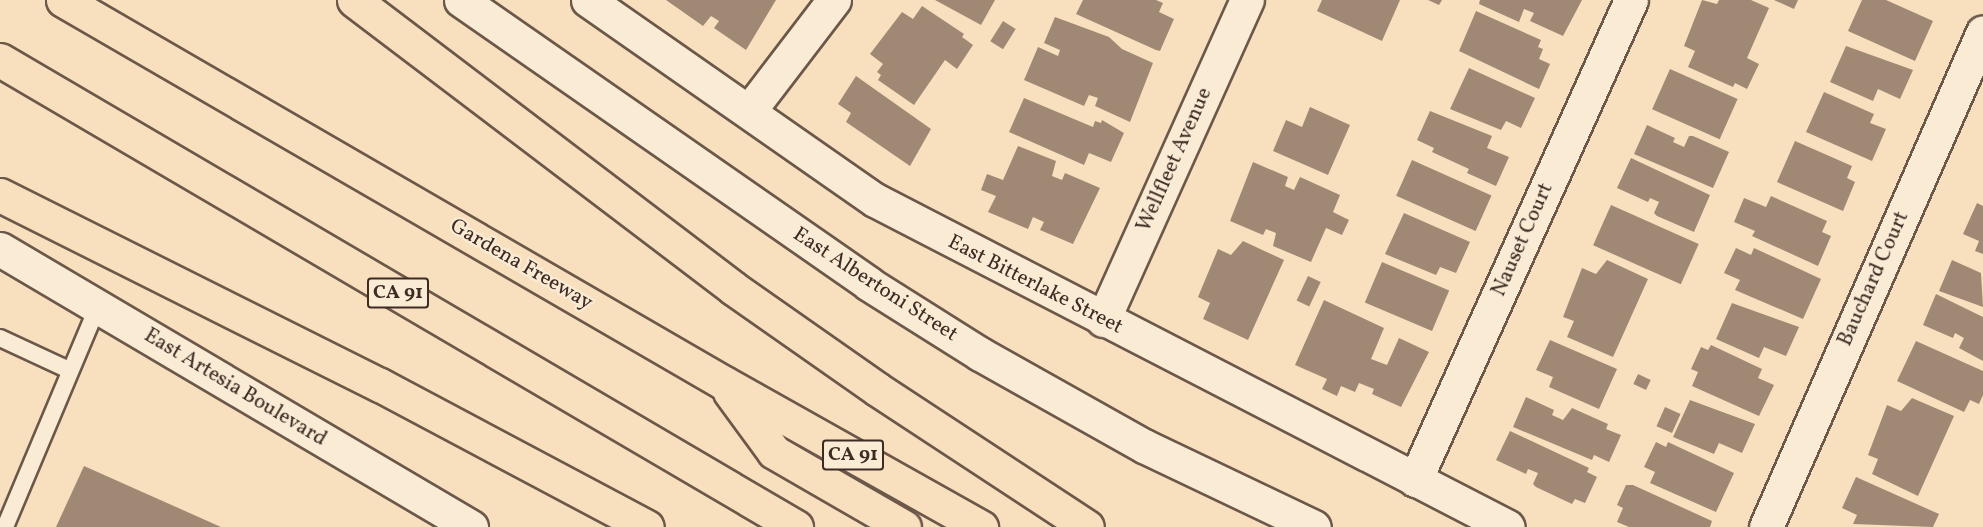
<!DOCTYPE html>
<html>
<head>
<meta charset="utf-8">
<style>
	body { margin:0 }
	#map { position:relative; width:1983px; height:527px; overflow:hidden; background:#f8e0be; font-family:Vollkorn,serif }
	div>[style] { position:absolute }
	.building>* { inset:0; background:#9f8974; transform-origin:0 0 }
	.roads { filter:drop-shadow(2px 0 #6c584a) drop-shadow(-2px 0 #6c584a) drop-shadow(0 2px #6c584a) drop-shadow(0 -2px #6c584a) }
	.lane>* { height:16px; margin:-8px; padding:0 8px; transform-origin:8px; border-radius:8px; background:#faebd5 }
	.street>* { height:33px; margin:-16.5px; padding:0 16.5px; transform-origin:16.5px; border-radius:16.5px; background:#faebd5 }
	.secondary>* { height:33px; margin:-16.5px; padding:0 16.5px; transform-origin:16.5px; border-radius:16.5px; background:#faebd5 }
	.highway>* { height:33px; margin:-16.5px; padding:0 16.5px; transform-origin:16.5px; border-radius:16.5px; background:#f8e0be }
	span { translate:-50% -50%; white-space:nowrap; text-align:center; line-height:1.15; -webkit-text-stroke:4.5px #faebd5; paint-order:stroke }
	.shield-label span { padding:2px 4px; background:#faebd5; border:2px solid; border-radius:4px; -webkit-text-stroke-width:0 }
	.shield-label { font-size:20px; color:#3e2b24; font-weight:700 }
	.street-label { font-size:21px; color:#3e2b24 }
</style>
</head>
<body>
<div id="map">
	<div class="building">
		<div style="clip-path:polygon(666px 0,776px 0,746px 50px,714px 28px,719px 21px,711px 16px,703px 26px)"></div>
		<div style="clip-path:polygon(935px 0,995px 0,981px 25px)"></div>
		<div style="clip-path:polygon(1083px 0,1156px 0,1163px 3px,1159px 12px,1174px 19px,1160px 51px,1156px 50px,1076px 14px)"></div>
		<div style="clip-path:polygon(1322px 0,1400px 0,1382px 41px,1317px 11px)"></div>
		<div style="clip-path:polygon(1428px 0,1442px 0,1439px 5px)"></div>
		<div style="clip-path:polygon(1480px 0,1582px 0,1563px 36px,1530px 21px,1534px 13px,1524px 9px,1519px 22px,1479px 4px)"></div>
		<div style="clip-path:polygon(1702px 0,1717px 4px,1719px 0,1751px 0,1769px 8px,1747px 58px,1759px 64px,1747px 89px,1735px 83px,1733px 87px,1688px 67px,1695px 51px,1684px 46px)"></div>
		<div style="clip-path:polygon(1774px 0,1798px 0,1794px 9px)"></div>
		<div style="clip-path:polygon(1862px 0,1886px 0,1933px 21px,1915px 61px,1848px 31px)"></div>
		<div style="clip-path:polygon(922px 6px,964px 34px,962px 37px,973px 45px,957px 69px,945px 60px,914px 105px,878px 80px,881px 75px,877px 72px,883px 64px,870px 54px,902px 12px,913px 19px)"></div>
		<div style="clip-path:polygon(1476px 11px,1541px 40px,1538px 47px,1543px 49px,1539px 59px,1550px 64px,1539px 89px,1459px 51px)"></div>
		<div style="clip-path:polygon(1055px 17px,1109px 37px,1122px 49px,1153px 63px,1130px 122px,1095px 106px,1098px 98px,1089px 95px,1084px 106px,1024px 80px,1038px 47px,1058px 56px,1060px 50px,1044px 43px)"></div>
		<div style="left:1003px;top:21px;width:15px;height:24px;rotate:32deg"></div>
		<div style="clip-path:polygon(1846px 46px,1913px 70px,1900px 99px,1878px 89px,1873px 101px,1830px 82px)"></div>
		<div style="clip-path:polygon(1469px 68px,1535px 98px,1521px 128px,1506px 121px,1501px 130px,1450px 109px)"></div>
		<div style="left:1670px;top:69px;width:74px;height:44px;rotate:24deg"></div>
		<div style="clip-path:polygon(856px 76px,931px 129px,910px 166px,846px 122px,851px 113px,838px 104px)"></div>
		<div style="clip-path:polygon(1824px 92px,1874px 114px,1870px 123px,1886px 129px,1872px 161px,1806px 132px)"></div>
		<div style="clip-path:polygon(1024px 98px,1093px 127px,1095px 121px,1101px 123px,1102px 120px,1124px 133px,1111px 162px,1089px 153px,1084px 165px,1009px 132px)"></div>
		<div style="clip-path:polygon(1310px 107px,1350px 125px,1328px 175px,1273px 151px,1286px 120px,1302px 127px)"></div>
		<div style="clip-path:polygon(1430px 111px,1492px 136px,1487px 148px,1509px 157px,1496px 186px,1467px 173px,1469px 169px,1432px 152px,1434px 148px,1417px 140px)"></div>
		<div style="clip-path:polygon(1647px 125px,1675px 138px,1673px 142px,1684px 147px,1689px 136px,1693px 136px,1729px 152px,1713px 188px,1634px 154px)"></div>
		<div style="clip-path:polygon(1795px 141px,1852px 166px,1847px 178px,1855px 182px,1843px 211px,1777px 182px)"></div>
		<div style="clip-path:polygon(1018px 146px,1056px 161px,1052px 176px,1062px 180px,1065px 173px,1100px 188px,1073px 244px,1040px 230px,1044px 222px,1033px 217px,1028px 229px,988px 212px,996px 196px,981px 190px,987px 174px,1003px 180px)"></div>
		<div style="clip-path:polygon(1631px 158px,1710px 195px,1694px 232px,1657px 216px,1654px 213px,1659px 202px,1650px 198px,1648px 202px,1617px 188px)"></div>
		<div style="left:1412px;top:160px;width:87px;height:39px;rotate:24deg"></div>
		<div style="clip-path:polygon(1253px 162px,1288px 177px,1285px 186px,1294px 190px,1300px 177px,1340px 195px,1333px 212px,1349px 220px,1342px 235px,1326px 228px,1311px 262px,1273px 246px,1276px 233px,1266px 229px,1263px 235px,1230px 221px)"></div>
		<div style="clip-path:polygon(1771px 196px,1827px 221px,1822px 232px,1831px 236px,1818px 266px,1752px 236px,1755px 231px,1734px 222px,1744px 198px,1766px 207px)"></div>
		<div style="clip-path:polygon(1977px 203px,1983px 206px,1983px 254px,1975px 251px,1979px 241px,1963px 234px)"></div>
		<div style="left:1611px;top:205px;width:96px;height:44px;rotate:24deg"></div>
		<div style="clip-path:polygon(1404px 213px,1470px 242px,1456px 273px,1440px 267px,1436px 275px,1385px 254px)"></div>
		<div style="clip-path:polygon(1243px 241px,1284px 260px,1248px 340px,1203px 319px,1210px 303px,1198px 297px,1218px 249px,1231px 255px)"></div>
		<div style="clip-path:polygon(1736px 248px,1751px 255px,1754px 248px,1821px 279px,1803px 319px,1735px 290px,1740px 280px,1724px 273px)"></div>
		<div style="clip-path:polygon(1607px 260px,1648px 279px,1613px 357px,1567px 337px,1574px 321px,1563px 317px,1582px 268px,1596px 274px)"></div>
		<div style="clip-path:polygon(1952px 260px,1981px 273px,1983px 307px,1939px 291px)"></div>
		<div style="left:1382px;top:262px;width:73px;height:44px;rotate:23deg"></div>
		<div style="left:1308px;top:276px;width:14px;height:27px;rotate:25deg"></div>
		<div style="clip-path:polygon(1936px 294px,1983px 317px,1983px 361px,1959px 348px,1964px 338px,1955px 333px,1953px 338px,1923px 325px)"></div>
		<div style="clip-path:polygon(1324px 300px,1384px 328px,1371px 359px,1387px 365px,1399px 338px,1429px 352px,1401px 407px,1372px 394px,1374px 389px,1359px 383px,1355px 392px,1341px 386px,1337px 396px,1322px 389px,1327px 379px,1295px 365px)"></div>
		<div style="clip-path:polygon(1732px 303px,1799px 327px,1786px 356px,1764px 347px,1759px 358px,1716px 339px)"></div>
		<div style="clip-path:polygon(1550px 340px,1617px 369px,1599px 409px,1549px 387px,1553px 377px,1536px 370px)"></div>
		<div style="clip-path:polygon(1916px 341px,1983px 371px,1983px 395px,1979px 404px,1970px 400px,1964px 412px,1897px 381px)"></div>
		<div style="clip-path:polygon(1711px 345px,1762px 369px,1758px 378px,1774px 385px,1759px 416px,1692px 386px,1698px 372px,1691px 369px,1701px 347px,1708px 350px)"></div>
		<div style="left:1638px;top:374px;width:14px;height:11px;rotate:25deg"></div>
		<div style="clip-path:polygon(1526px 397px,1554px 410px,1552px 415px,1563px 420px,1572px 408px,1608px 424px,1606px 429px,1621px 435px,1609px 462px,1594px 455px,1592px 460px,1513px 427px)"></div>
		<div style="clip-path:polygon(1912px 398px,1954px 416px,1918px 496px,1872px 474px,1878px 459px,1868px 455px,1887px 405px,1901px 411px)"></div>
		<div style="clip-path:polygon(1690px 400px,1755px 424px,1742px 453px,1719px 443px,1714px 454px,1673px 437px)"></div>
		<div style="left:1665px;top:407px;width:17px;height:21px;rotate:24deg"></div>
		<div style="clip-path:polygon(1510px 431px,1589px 468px,1587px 472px,1597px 477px,1585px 503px,1575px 499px,1572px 504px,1536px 487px,1533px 484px,1538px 473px,1528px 469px,1526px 474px,1496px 460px)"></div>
		<div style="clip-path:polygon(1656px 442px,1666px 447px,1668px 442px,1734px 473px,1716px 512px,1650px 483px,1655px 472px,1644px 467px)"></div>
		<div style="clip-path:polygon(84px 466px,221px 527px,56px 527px)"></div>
		<div style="clip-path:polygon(1856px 477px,1939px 514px,1933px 527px,1853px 524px,1857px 515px,1842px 508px)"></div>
		<div style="clip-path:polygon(1626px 485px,1633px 485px,1712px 521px,1710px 527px,1629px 527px,1617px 522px,1623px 508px,1617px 505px)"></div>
	</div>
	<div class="roads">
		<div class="lane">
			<div style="left:0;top:338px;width:76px;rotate:24.9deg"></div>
			<div style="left:5px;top:527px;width:240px;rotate:-67.2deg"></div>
		</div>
		<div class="street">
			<div style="left:749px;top:111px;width:140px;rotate:-52.6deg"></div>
			<div style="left:1103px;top:320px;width:351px;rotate:-65.8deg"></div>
			<div style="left:1415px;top:480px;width:526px;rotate:-65.77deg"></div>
			<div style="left:1766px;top:527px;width:540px;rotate:-66.33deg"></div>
		</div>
		<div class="secondary">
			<div style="left:461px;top:0;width:497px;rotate:34.8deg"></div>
			<div style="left:869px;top:284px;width:131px;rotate:32.2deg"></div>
			<div style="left:980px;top:354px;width:188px;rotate:29.3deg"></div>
			<div style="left:1144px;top:446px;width:188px;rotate:25.5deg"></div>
			<div style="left:588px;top:0;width:350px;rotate:34.9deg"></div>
			<div style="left:875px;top:200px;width:712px;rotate:27.32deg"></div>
			<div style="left:0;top:249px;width:547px;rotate:30.55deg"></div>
		</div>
		<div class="highway">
			<div style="left:63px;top:0;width:764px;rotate:30.09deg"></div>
			<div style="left:724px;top:383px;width:295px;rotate:29.3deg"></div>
			<div style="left:354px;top:0;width:476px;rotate:37.2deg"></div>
			<div style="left:733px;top:288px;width:176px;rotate:35deg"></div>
			<div style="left:877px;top:389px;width:251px;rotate:33.3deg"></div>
			<div style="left:0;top:60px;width:923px;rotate:30.4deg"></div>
			<div style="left:0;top:195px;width:425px;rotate:26.6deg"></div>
			<div style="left:380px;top:385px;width:302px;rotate:28deg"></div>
			<div style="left:730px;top:392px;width:74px;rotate:53.7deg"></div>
			<div style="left:774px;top:452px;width:150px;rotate:30deg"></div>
		</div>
	</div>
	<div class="shield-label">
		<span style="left:398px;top:293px">CA 91</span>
		<span style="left:853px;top:455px">CA 91</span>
	</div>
	<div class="street-label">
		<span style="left:1175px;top:160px;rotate:-66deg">Wellfleet Avenue</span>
		<span style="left:1523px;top:240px;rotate:-66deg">Nauset Court</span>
		<span style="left:521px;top:265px;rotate:30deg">Gardena Freeway</span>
		<span style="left:1874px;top:279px;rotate:-66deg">Bauchard Court</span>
		<span style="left:875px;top:285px;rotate:33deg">East Albertoni Street</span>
		<span style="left:1035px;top:285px;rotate:27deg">East Bitterlake Street</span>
		<span style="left:235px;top:388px;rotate:31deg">East Artesia Boulevard</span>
	</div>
</div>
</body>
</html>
